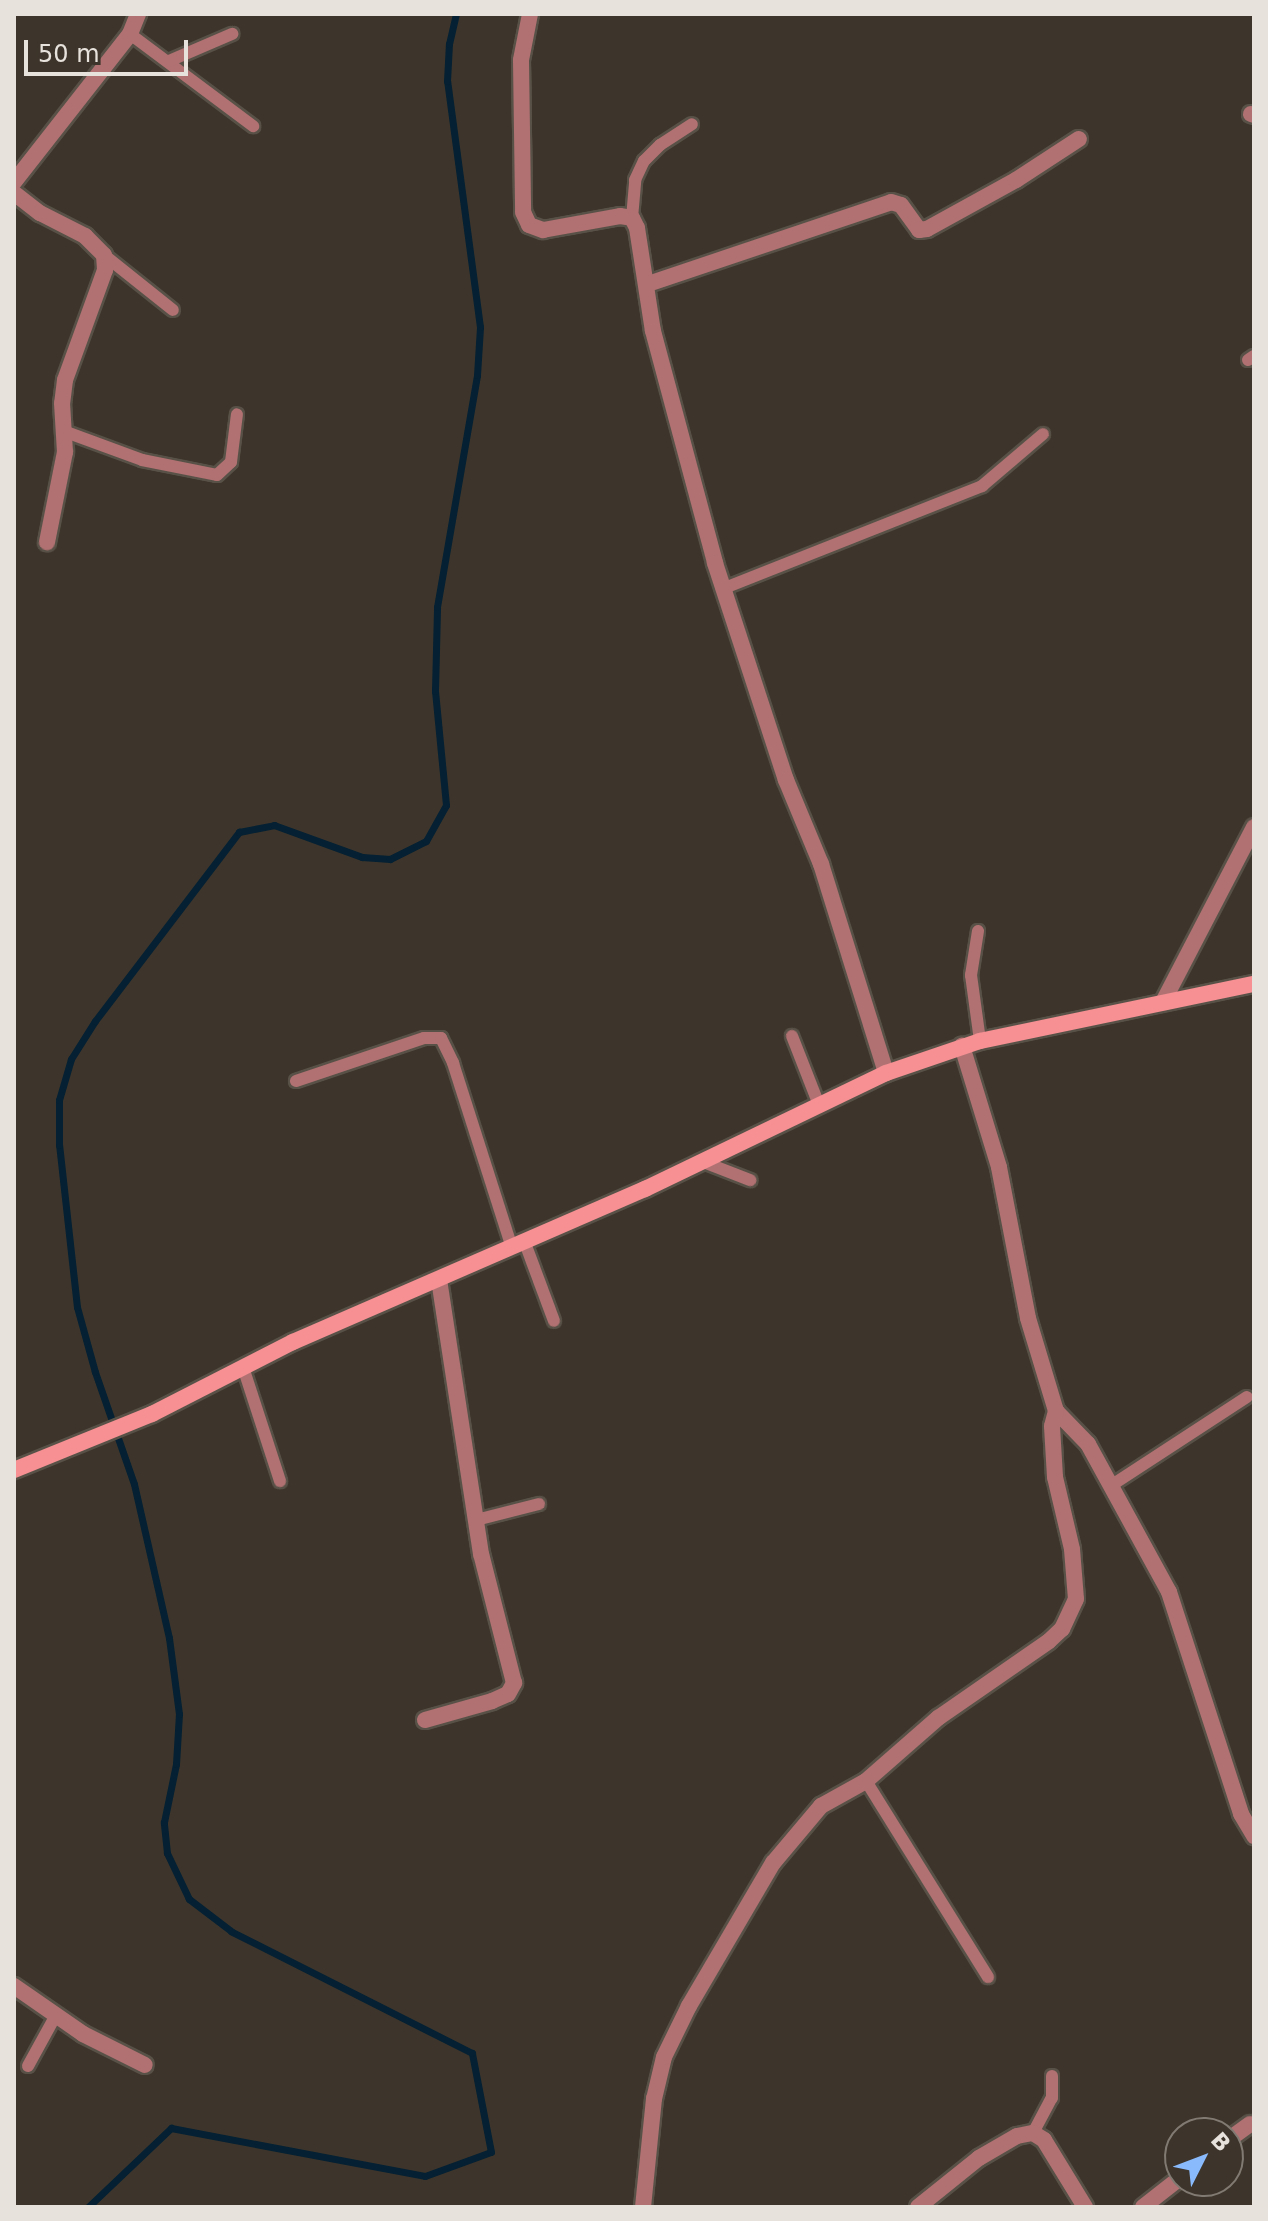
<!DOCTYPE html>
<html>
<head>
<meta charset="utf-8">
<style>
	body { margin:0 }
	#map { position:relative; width:1268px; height:2221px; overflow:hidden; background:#3d352b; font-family:"DejaVu Sans",sans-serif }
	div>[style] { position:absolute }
	.stream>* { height:7px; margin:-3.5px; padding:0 3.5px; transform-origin:3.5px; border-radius:3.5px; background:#042032 }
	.roads { filter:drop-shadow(2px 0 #585147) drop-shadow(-2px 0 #585147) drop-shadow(0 2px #585147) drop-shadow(0 -2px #585147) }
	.lane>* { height:12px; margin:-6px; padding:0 6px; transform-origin:6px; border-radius:6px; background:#b17172 }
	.street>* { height:16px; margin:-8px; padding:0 8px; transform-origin:8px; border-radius:8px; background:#b17172 }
	.secondary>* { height:16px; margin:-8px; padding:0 8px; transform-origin:8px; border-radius:8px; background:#f69093 }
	span { translate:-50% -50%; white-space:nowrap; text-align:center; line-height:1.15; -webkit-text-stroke:6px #3d352b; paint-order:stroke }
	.frame { position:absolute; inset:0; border:16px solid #e7e2dc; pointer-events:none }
	.north { position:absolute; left:1164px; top:2117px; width:80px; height:80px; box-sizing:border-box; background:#3d352b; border:2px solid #817a72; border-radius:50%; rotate:48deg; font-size:22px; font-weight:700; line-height:32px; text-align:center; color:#e7e2dc }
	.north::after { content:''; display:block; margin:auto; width:28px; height:36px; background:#89bafc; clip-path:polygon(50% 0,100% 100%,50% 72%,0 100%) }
	.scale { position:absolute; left:24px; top:40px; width:164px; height:36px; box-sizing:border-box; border:4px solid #e7e2dc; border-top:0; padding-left:10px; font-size:24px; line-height:28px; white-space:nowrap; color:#e7e2dc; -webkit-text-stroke:6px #3d352b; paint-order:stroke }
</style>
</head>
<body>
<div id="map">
	<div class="stream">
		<div style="left:88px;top:2207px;width:115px;rotate:-43.6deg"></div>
		<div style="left:171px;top:2128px;width:258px;rotate:10.7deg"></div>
		<div style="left:425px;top:2176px;width:70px;rotate:-20deg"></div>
		<div style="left:491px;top:2152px;width:101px;rotate:-100.9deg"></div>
		<div style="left:472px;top:2053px;width:270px;rotate:-153.2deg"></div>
		<div style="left:231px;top:1931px;width:53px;rotate:-142.7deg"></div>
		<div style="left:189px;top:1899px;width:51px;rotate:-115.6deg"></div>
		<div style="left:167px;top:1853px;width:31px;rotate:-96deg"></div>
		<div style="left:164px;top:1822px;width:59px;rotate:-78.3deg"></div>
		<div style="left:176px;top:1764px;width:50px;rotate:-86.6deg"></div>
		<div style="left:179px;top:1714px;width:77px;rotate:-97.5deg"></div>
		<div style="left:169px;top:1638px;width:158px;rotate:-102.8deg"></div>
		<div style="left:134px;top:1484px;width:119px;rotate:-109.2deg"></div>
		<div style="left:95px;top:1372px;width:67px;rotate:-105.5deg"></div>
		<div style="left:77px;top:1307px;width:163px;rotate:-96.3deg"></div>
		<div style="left:59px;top:1145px;width:45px;rotate:-90deg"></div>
		<div style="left:59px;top:1100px;width:43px;rotate:-73.7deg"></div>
		<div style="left:71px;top:1059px;width:45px;rotate:-57.7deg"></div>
		<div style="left:95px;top:1021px;width:238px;rotate:-52.7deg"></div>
		<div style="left:239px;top:832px;width:36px;rotate:-11deg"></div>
		<div style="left:274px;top:825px;width:94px;rotate:20deg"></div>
		<div style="left:362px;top:857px;width:28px;rotate:4deg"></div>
		<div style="left:390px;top:859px;width:40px;rotate:-26.6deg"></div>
		<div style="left:426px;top:841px;width:41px;rotate:-60.9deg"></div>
		<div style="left:446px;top:805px;width:115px;rotate:-95.5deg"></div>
		<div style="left:435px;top:691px;width:84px;rotate:-88.6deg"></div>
		<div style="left:437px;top:607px;width:235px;rotate:-80.2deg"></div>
		<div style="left:477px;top:375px;width:48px;rotate:-86.4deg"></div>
		<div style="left:480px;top:327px;width:248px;rotate:-97.6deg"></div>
		<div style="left:447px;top:81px;width:37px;rotate:-87deg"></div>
		<div style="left:449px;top:44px;width:31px;rotate:-77deg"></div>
	</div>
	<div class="roads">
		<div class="lane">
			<div style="left:130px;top:34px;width:154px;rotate:36.8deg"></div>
			<div style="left:169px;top:61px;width:69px;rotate:-23.2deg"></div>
			<div style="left:632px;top:218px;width:38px;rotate:-85deg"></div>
			<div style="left:635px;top:180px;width:21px;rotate:-65deg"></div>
			<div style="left:644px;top:161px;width:23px;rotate:-45deg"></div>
			<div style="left:660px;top:145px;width:38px;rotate:-33deg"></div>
			<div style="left:104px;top:255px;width:88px;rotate:38.6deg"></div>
			<div style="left:1248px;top:360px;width:7px;rotate:-34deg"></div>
			<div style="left:66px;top:432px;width:81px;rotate:20.2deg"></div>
			<div style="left:142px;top:460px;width:76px;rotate:11.3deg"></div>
			<div style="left:217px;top:475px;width:19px;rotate:-43deg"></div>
			<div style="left:231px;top:462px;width:48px;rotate:-82.9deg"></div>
			<div style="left:722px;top:589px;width:280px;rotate:-21.6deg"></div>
			<div style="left:982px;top:486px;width:80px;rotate:-40.4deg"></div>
			<div style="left:978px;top:931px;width:45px;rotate:99deg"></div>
			<div style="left:971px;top:975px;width:67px;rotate:82.2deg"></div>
			<div style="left:792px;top:1036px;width:74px;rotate:68.6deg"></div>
			<div style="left:296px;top:1081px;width:135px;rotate:-18.6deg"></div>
			<div style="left:424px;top:1038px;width:17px"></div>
			<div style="left:441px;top:1038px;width:28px;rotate:64deg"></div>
			<div style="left:453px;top:1063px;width:194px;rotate:72.3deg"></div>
			<div style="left:701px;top:1161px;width:53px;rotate:21.2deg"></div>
			<div style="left:525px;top:1243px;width:83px;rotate:69.6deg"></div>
			<div style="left:243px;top:1367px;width:120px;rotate:72deg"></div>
			<div style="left:1112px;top:1485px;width:161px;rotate:-33.1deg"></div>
			<div style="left:476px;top:1520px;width:65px;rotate:-14.3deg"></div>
			<div style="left:866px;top:1781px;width:231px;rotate:58.1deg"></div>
			<div style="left:28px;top:2066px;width:58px;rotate:-61.2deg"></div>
			<div style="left:1033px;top:2133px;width:40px;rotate:-62deg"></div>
			<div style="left:1052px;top:2098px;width:22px;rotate:-90deg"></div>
		</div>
		<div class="street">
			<div style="left:530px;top:14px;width:47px;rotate:101.1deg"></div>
			<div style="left:521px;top:60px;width:152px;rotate:89.2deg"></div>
			<div style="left:523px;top:212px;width:14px;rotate:65deg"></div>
			<div style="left:529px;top:225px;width:15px;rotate:20deg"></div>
			<div style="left:543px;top:230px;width:78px;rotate:-10.3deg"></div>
			<div style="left:620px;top:216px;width:12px;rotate:9deg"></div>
			<div style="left:632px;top:218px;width:11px;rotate:63deg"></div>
			<div style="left:637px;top:228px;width:104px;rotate:81.2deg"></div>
			<div style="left:653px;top:331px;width:240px;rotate:75deg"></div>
			<div style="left:715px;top:563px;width:228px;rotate:71.9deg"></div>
			<div style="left:786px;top:780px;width:91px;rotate:67.4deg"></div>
			<div style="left:821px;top:864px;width:219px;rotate:72.7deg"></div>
			<div style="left:1251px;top:114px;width:3px;rotate:18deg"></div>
			<div style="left:14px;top:182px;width:188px;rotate:-51.9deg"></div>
			<div style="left:130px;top:34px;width:22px;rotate:-68deg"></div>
			<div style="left:14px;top:193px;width:33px;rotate:38deg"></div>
			<div style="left:40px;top:213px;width:51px;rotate:27.1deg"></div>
			<div style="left:85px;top:236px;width:27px;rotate:45deg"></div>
			<div style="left:104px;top:255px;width:15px;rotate:86deg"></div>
			<div style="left:105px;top:270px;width:117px;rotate:110deg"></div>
			<div style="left:65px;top:380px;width:23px;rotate:97deg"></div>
			<div style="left:62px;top:403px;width:49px;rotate:86.5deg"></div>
			<div style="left:65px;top:452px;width:92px;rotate:101.3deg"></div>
			<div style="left:648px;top:284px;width:256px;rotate:-18.6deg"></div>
			<div style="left:891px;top:202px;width:10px;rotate:17deg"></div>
			<div style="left:901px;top:205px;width:31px;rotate:54deg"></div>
			<div style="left:919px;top:230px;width:8px;rotate:-7deg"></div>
			<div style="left:927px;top:229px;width:102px;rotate:-28.8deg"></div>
			<div style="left:1016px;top:180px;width:75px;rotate:-33.1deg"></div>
			<div style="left:1163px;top:1002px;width:197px;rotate:-62.5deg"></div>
			<div style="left:1056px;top:1411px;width:46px;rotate:45.9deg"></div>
			<div style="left:1088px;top:1444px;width:169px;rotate:61.3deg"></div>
			<div style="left:1169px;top:1592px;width:233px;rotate:72deg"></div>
			<div style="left:1241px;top:1814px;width:26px;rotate:59deg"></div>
			<div style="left:425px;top:1720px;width:70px;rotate:-15.8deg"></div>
			<div style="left:492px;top:1701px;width:17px;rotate:-24deg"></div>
			<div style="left:508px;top:1694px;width:13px;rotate:-61deg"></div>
			<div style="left:514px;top:1683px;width:133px;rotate:-104.3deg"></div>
			<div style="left:481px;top:1554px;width:276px;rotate:-98.7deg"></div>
			<div style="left:14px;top:1986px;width:84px;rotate:34.8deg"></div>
			<div style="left:83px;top:2034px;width:69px;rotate:26.6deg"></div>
			<div style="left:1228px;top:2140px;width:27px;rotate:-36deg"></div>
			<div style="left:643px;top:2207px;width:109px;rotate:-84.2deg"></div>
			<div style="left:654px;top:2099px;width:43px;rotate:-76.6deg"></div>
			<div style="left:664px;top:2057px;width:57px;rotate:-63.9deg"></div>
			<div style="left:689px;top:2006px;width:166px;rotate:-59.6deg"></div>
			<div style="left:773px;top:1863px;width:75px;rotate:-49.9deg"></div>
			<div style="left:821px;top:1806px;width:51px;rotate:-29.1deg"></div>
			<div style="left:866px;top:1781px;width:96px;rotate:-41.2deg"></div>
			<div style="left:938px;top:1718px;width:135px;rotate:-34.7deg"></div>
			<div style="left:1049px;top:1641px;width:18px;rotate:-43deg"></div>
			<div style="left:1062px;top:1629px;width:33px;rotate:-65deg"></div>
			<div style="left:1076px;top:1599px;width:50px;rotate:-94.6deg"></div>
			<div style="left:1072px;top:1549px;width:74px;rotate:-103.3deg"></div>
			<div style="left:1055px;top:1477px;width:51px;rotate:-93.4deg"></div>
			<div style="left:1052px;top:1426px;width:16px;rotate:-75deg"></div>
			<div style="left:1056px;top:1411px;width:97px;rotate:-106.8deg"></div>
			<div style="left:1028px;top:1318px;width:154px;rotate:-100.9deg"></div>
			<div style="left:999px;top:1167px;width:127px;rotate:-107deg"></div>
			<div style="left:918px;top:2207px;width:78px;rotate:-38.8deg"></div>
			<div style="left:979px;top:2158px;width:44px;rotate:-30.1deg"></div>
			<div style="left:1017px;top:2136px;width:16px;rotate:-11deg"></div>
			<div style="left:1033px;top:2133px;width:13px;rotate:32deg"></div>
			<div style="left:1044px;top:2140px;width:79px;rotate:58.5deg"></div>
			<div style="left:1143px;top:2207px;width:47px;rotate:-38.1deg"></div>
		</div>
		<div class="secondary">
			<div style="left:14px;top:1470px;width:149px;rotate:-22.1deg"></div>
			<div style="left:152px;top:1414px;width:158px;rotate:-27.1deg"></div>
			<div style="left:293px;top:1342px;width:384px;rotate:-23.5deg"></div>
			<div style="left:645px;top:1189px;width:267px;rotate:-25.7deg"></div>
			<div style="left:886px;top:1073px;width:99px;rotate:-18.8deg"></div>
			<div style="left:980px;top:1041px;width:280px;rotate:-11.8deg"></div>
		</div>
	</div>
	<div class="frame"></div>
	<div class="north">B</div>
	<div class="scale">50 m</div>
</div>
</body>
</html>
